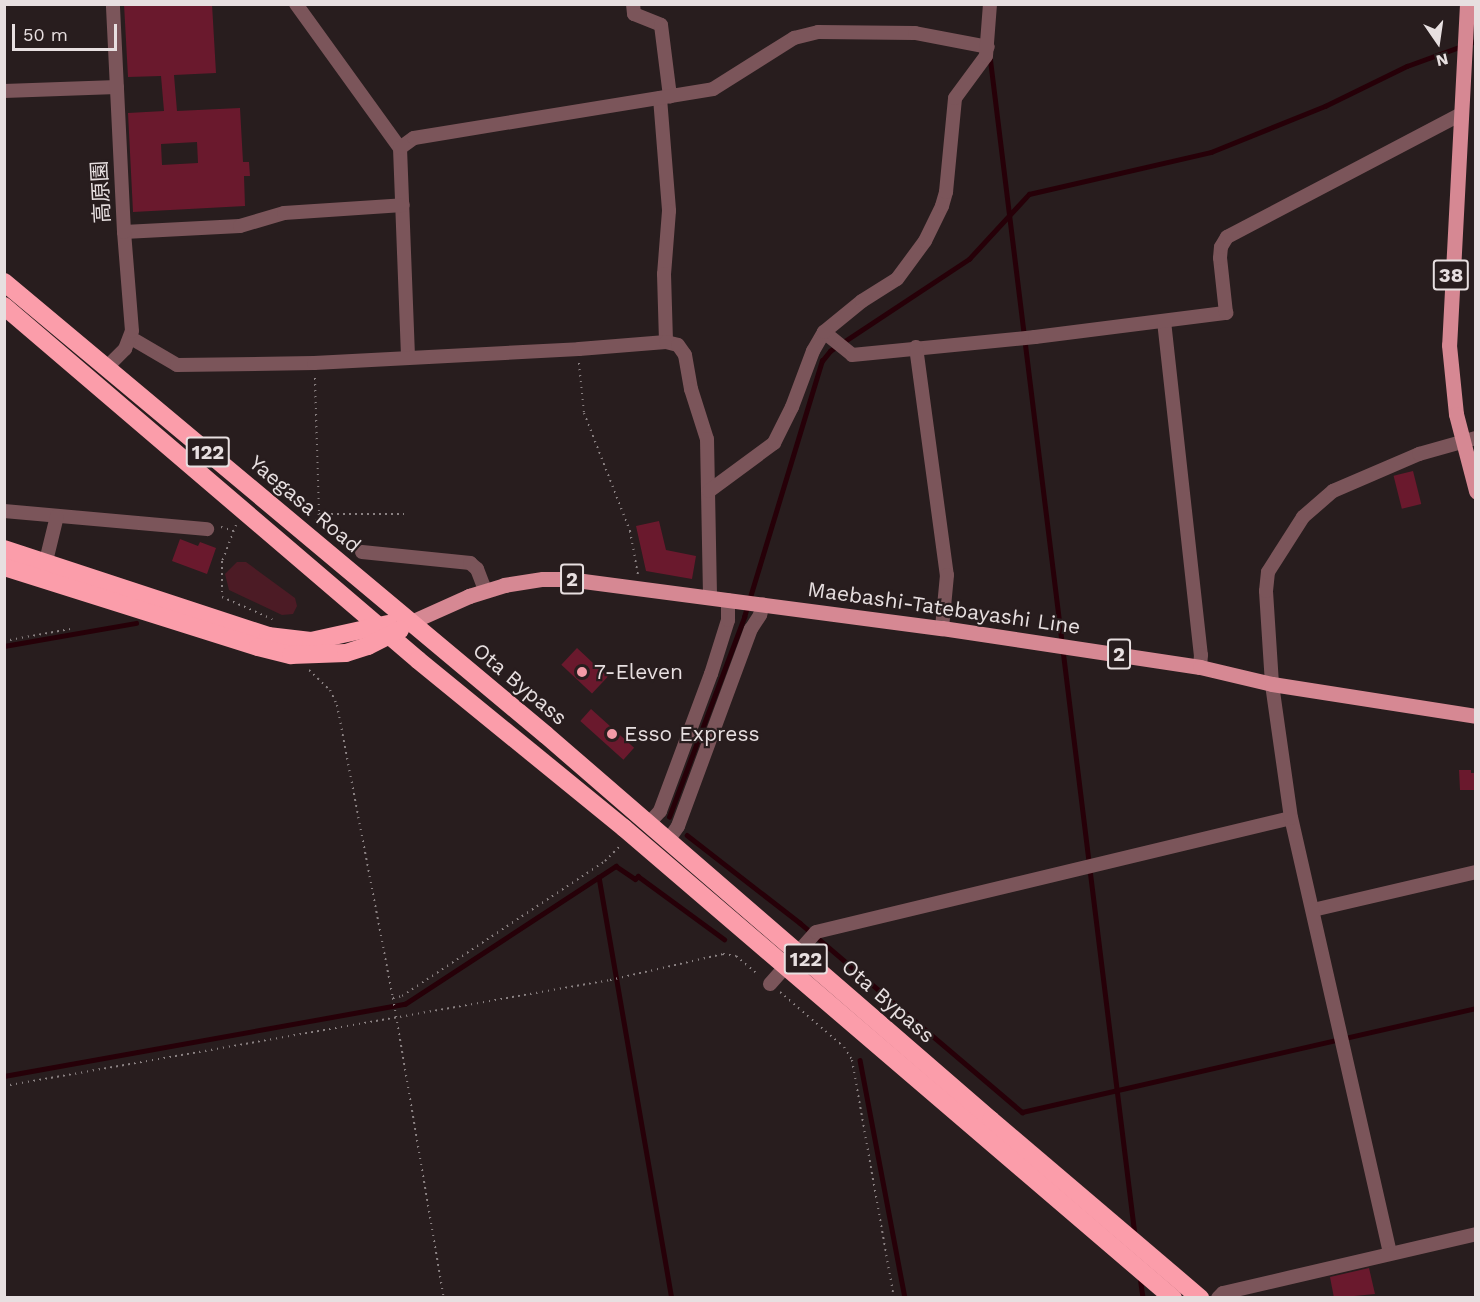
<!DOCTYPE html>
<html>
<head>
<meta charset="utf-8">
<style>
	body { margin:0 }
	#map { position:relative; width:1480px; height:1302px; overflow:hidden; background:#281d1e; font-family:"Work Sans","Noto Sans JP",sans-serif }
	div>[style] { position:absolute }
	.green>* { inset:0; background:#4c1b25 }
	.stream>* { height:4.5px; margin:-2.25px; padding:0 2.25px; transform-origin:2.25px; border-radius:2.25px; background:#260008 }
	.building>* { inset:0; background:#6a192d; transform-origin:0 0 }
	.path>* { height:2px; margin-top:-1px; transform-origin:0; background:repeating-linear-gradient(90deg,#8a8182 0 1.5px,transparent 0 6px) }
	.minor>* { height:14px; margin:-7px; padding:0 7px; transform-origin:7px; border-radius:7px; background:#7b555a }
	.major>* { height:15px; margin:-7.5px; padding:0 7.5px; transform-origin:7.5px; border-radius:7.5px; background:#d68893 }
	.highway>* { height:18px; margin:-9px; padding:0 9px; transform-origin:9px; border-radius:9px; background:#fb9daa }
	.dots>* { width:16px; height:16px; translate:-50% -50%; box-sizing:border-box; border:3px solid #281d1e; border-radius:50% }
	span { translate:-50% -50%; white-space:nowrap; text-align:center; line-height:1.15; -webkit-text-stroke:4.5px #281d1e; paint-order:stroke }
	.shield-label span { padding:2px 4px; background:#281d1e; border:2px solid; border-radius:4px; -webkit-text-stroke-width:0 }
	.shield-label { font-size:20px; color:#e7dfe0; font-weight:700 }
	.street-label { font-size:21px; color:#e7dfe0 }
	.poi-label { font-size:21px; color:#e7dfe0 }
	.left { translate:0 -50%; text-align:left }
	.frame { position:absolute; inset:0; border:6px solid #e7dfe0; pointer-events:none }
	.north { position:absolute; left:1408px; top:12px; width:60px; height:60px; -webkit-text-stroke:4px #281d1e; paint-order:stroke; rotate:167deg; font-size:16px; font-weight:700; line-height:24px; text-align:center; color:#e7dfe0 }
	.north::after { content:''; display:block; margin:auto; width:21px; height:27px; background:#e7dfe0; clip-path:polygon(50% 0,100% 100%,50% 72%,0 100%) }
	.scale { position:absolute; left:12px; top:24px; width:105px; height:27px; box-sizing:border-box; border:3px solid #e7dfe0; border-top:0; padding-left:8px; font-size:18px; line-height:21px; white-space:nowrap; color:#e7dfe0; -webkit-text-stroke:4px #281d1e; paint-order:stroke }
</style>
</head>
<body>
<div id="map">
	<div class="green">
		<div style="clip-path:polygon(237px 562px,246px 562px,295px 598px,297px 606px,293px 614px,282px 615px,229px 590px,225px 574px)"></div>
	</div>
	<div class="stream">
		<div style="left:990px;top:56px;width:1188px;rotate:82.99deg"></div>
		<div style="left:4px;top:646px;width:134px;rotate:-9.9deg"></div>
		<div style="left:669px;top:817px;width:214px;rotate:-69.4deg"></div>
		<div style="left:744px;top:617px;width:268px;rotate:-73.1deg"></div>
		<div style="left:822px;top:361px;width:13px;rotate:-51deg"></div>
		<div style="left:830px;top:351px;width:167px;rotate:-33.5deg"></div>
		<div style="left:969px;top:259px;width:88px;rotate:-47.3deg"></div>
		<div style="left:1029px;top:194px;width:187px;rotate:-13deg"></div>
		<div style="left:1211px;top:152px;width:123px;rotate:-22deg"></div>
		<div style="left:1325px;top:106px;width:91px;rotate:-26deg"></div>
		<div style="left:1407px;top:66px;width:73px;rotate:-19.9deg"></div>
		<div style="left:687px;top:835px;width:143px;rotate:37.9deg"></div>
		<div style="left:800px;top:923px;width:292px;rotate:40.4deg"></div>
		<div style="left:1022px;top:1112px;width:466px;rotate:-12.9deg"></div>
		<div style="left:599px;top:877px;width:427px;rotate:80.2deg"></div>
		<div style="left:860px;top:1060px;width:242px;rotate:79.3deg"></div>
		<div style="left:4px;top:1076px;width:407px;rotate:-10.2deg"></div>
		<div style="left:405px;top:1004px;width:252px;rotate:-33.2deg"></div>
		<div style="left:616px;top:866px;width:23px;rotate:34deg"></div>
		<div style="left:635px;top:879px;width:4px;rotate:-45deg"></div>
		<div style="left:638px;top:876px;width:107px;rotate:36.2deg"></div>
		<div style="left:1140px;top:1276px;width:22px;rotate:82deg"></div>
	</div>
	<div class="building">
		<div style="clip-path:polygon(evenodd,124px 4px,212px 4px,216px 73px,174px 75px,177px 111px,240px 108px,243px 162px,249px 162px,250px 176px,244px 176px,245px 206px,133px 212px,128px 113px,164px 111px,161px 76px,128px 77px,124px 4px,197px 142px,198px 163px,162px 165px,161px 144px,197px 142px)"></div>
		<div style="left:1413px;top:471px;width:34px;height:20px;rotate:76deg"></div>
		<div style="clip-path:polygon(659px 521px,666px 550px,696px 556px,692px 579px,646px 571px,636px 526px)"></div>
		<div style="clip-path:polygon(180px 539px,198px 546px,200px 542px,216px 548px,207px 574px,172px 561px)"></div>
		<div style="left:577px;top:648px;width:42px;height:23px;rotate:43deg"></div>
		<div style="left:591px;top:709px;width:58px;height:16px;rotate:42deg"></div>
		<div style="clip-path:polygon(1459px 770px,1471px 770px,1471px 773px,1476px 773px,1476px 790px,1460px 790px)"></div>
		<div style="clip-path:polygon(1369px 1268px,1375px 1294px,1334px 1298px,1330px 1277px)"></div>
	</div>
	<div class="path">
		<div style="left:579px;top:363px;width:50px;rotate:84.3deg"></div>
		<div style="left:584px;top:413px;width:127px;rotate:68.7deg"></div>
		<div style="left:630px;top:531px;width:45px;rotate:79.7deg"></div>
		<div style="left:315px;top:378px;width:136px;rotate:88.3deg"></div>
		<div style="left:319px;top:514px;width:8px;rotate:113deg"></div>
		<div style="left:319px;top:514px;width:85px"></div>
		<div style="left:236px;top:525px;width:39px;rotate:111deg"></div>
		<div style="left:222px;top:561px;width:36px;rotate:90deg"></div>
		<div style="left:222px;top:597px;width:55px;rotate:23.7deg"></div>
		<div style="left:221px;top:527px;width:14px;rotate:17deg"></div>
		<div style="left:4px;top:641px;width:67px;rotate:-10.3deg"></div>
		<div style="left:309px;top:670px;width:29px;rotate:44deg"></div>
		<div style="left:330px;top:690px;width:17px;rotate:65deg"></div>
		<div style="left:337px;top:705px;width:298px;rotate:79.2deg"></div>
		<div style="left:393px;top:998px;width:304px;rotate:80.4deg"></div>
		<div style="left:780px;top:992px;width:84px;rotate:40.7deg"></div>
		<div style="left:844px;top:1047px;width:15px;rotate:58deg"></div>
		<div style="left:852px;top:1060px;width:242px;rotate:80deg"></div>
		<div style="left:393px;top:998px;width:9px;rotate:-13deg"></div>
		<div style="left:402px;top:996px;width:244px;rotate:-33.6deg"></div>
		<div style="left:605px;top:861px;width:23px;rotate:-45deg"></div>
		<div style="left:4px;top:1086px;width:615px;rotate:-9.92deg"></div>
		<div style="left:610px;top:980px;width:116px;rotate:-13deg"></div>
		<div style="left:723px;top:954px;width:13px;rotate:9deg"></div>
		<div style="left:736px;top:956px;width:30px;rotate:40deg"></div>
	</div>
	<div class="minor">
		<div style="left:296px;top:4px;width:178px;rotate:54.2deg"></div>
		<div style="left:400px;top:148px;width:210px;rotate:87.8deg"></div>
		<div style="left:633px;top:4px;width:10px;rotate:84deg"></div>
		<div style="left:634px;top:14px;width:29px;rotate:22deg"></div>
		<div style="left:661px;top:25px;width:72px;rotate:82.8deg"></div>
		<div style="left:4px;top:91px;width:113px;rotate:-2deg"></div>
		<div style="left:660px;top:98px;width:113px;rotate:85.4deg"></div>
		<div style="left:669px;top:211px;width:63px;rotate:94.5deg"></div>
		<div style="left:664px;top:274px;width:68px;rotate:88.3deg"></div>
		<div style="left:400px;top:148px;width:17px;rotate:-36deg"></div>
		<div style="left:414px;top:138px;width:303px;rotate:-9.3deg"></div>
		<div style="left:713px;top:89px;width:96px;rotate:-32.2deg"></div>
		<div style="left:794px;top:38px;width:25px;rotate:-14deg"></div>
		<div style="left:818px;top:32px;width:97px;rotate:0.6deg"></div>
		<div style="left:915px;top:33px;width:74px;rotate:10.9deg"></div>
		<div style="left:124px;top:232px;width:116px;rotate:-3deg"></div>
		<div style="left:240px;top:226px;width:46px;rotate:-16.5deg"></div>
		<div style="left:284px;top:213px;width:119px;rotate:-3.8deg"></div>
		<div style="left:1164px;top:321px;width:336px;rotate:83.7deg"></div>
		<div style="left:1201px;top:655px;width:12px;rotate:95deg"></div>
		<div style="left:824px;top:332px;width:36px;rotate:39deg"></div>
		<div style="left:852px;top:355px;width:184px;rotate:-5.6deg"></div>
		<div style="left:1035px;top:337px;width:193px;rotate:-7.2deg"></div>
		<div style="left:1226px;top:313px;width:55px;rotate:-96.2deg"></div>
		<div style="left:1220px;top:258px;width:11px;rotate:-85deg"></div>
		<div style="left:1221px;top:247px;width:12px;rotate:-59deg"></div>
		<div style="left:1227px;top:237px;width:264px;rotate:-27.7deg"></div>
		<div style="left:131px;top:338px;width:53px;rotate:30.4deg"></div>
		<div style="left:177px;top:365px;width:137px;rotate:-0.8deg"></div>
		<div style="left:314px;top:363px;width:265px;rotate:-3deg"></div>
		<div style="left:579px;top:349px;width:87px;rotate:-4.6deg"></div>
		<div style="left:666px;top:342px;width:12px;rotate:14deg"></div>
		<div style="left:678px;top:345px;width:12px;rotate:55deg"></div>
		<div style="left:685px;top:355px;width:35px;rotate:80deg"></div>
		<div style="left:691px;top:389px;width:52px;rotate:72.3deg"></div>
		<div style="left:707px;top:439px;width:158px;rotate:88.9deg"></div>
		<div style="left:916px;top:347px;width:230px;rotate:82.3deg"></div>
		<div style="left:947px;top:575px;width:53px;rotate:95.4deg"></div>
		<div style="left:106px;top:368px;width:27px;rotate:-45deg"></div>
		<div style="left:125px;top:349px;width:19px;rotate:-69deg"></div>
		<div style="left:132px;top:331px;width:99px;rotate:-94.6deg"></div>
		<div style="left:124px;top:232px;width:228px;rotate:-92.8deg"></div>
		<div style="left:709px;top:491px;width:81px;rotate:-36.4deg"></div>
		<div style="left:774px;top:443px;width:40px;rotate:-63.4deg"></div>
		<div style="left:792px;top:407px;width:60px;rotate:-69.4deg"></div>
		<div style="left:813px;top:351px;width:22px;rotate:-60deg"></div>
		<div style="left:824px;top:332px;width:49px;rotate:-39.2deg"></div>
		<div style="left:862px;top:301px;width:41px;rotate:-32.2deg"></div>
		<div style="left:897px;top:279px;width:47px;rotate:-53.6deg"></div>
		<div style="left:925px;top:241px;width:39px;rotate:-64deg"></div>
		<div style="left:942px;top:206px;width:15px;rotate:-74deg"></div>
		<div style="left:946px;top:192px;width:94px;rotate:-84.5deg"></div>
		<div style="left:955px;top:98px;width:52px;rotate:-53.6deg"></div>
		<div style="left:986px;top:56px;width:52px;rotate:-85.6deg"></div>
		<div style="left:4px;top:511px;width:204px;rotate:5.1deg"></div>
		<div style="left:362px;top:552px;width:109px;rotate:5.8deg"></div>
		<div style="left:470px;top:563px;width:9px;rotate:41deg"></div>
		<div style="left:477px;top:569px;width:22px;rotate:69deg"></div>
		<div style="left:46px;top:561px;width:46px;rotate:-76.3deg"></div>
		<div style="left:649px;top:823px;width:16px;rotate:-47deg"></div>
		<div style="left:660px;top:811px;width:146px;rotate:-69.6deg"></div>
		<div style="left:711px;top:674px;width:57px;rotate:-72.5deg"></div>
		<div style="left:728px;top:620px;width:20px;rotate:-90deg"></div>
		<div style="left:669px;top:839px;width:16px;rotate:-55deg"></div>
		<div style="left:678px;top:826px;width:210px;rotate:-69.7deg"></div>
		<div style="left:751px;top:629px;width:17px;rotate:-57deg"></div>
		<div style="left:760px;top:615px;width:11px;rotate:-75deg"></div>
		<div style="left:1313px;top:910px;width:167px;rotate:-13.1deg"></div>
		<div style="left:770px;top:984px;width:69px;rotate:-48.5deg"></div>
		<div style="left:816px;top:932px;width:488px;rotate:-13.5deg"></div>
		<div style="left:1390px;top:1253px;width:446px;rotate:-102.8deg"></div>
		<div style="left:1291px;top:818px;width:135px;rotate:-98.1deg"></div>
		<div style="left:1272px;top:684px;width:93px;rotate:-93.7deg"></div>
		<div style="left:1266px;top:591px;width:19px;rotate:-84deg"></div>
		<div style="left:1268px;top:572px;width:65px;rotate:-57.5deg"></div>
		<div style="left:1303px;top:517px;width:40px;rotate:-41deg"></div>
		<div style="left:1333px;top:491px;width:94px;rotate:-23.3deg"></div>
		<div style="left:1419px;top:454px;width:59px;rotate:-15.7deg"></div>
		<div style="left:1218px;top:1298px;width:7px;rotate:-45deg"></div>
		<div style="left:1223px;top:1293px;width:260px;rotate:-13.1deg"></div>
	</div>
	<div class="major">
		<div style="left:1467px;top:4px;width:341px;rotate:93deg"></div>
		<div style="left:1449px;top:345px;width:69px;rotate:84.2deg"></div>
		<div style="left:1456px;top:414px;width:80px;rotate:75.4deg"></div>
		<div style="left:411px;top:622px;width:64px;rotate:-24.1deg"></div>
		<div style="left:469px;top:596px;width:37px;rotate:-17deg"></div>
		<div style="left:504px;top:585px;width:39px;rotate:-9deg"></div>
		<div style="left:543px;top:579px;width:25px"></div>
		<div style="left:568px;top:579px;width:377px;rotate:7.5deg"></div>
		<div style="left:942px;top:628px;width:261px;rotate:8.6deg"></div>
		<div style="left:1200px;top:667px;width:74px;rotate:13.3deg"></div>
		<div style="left:1272px;top:684px;width:206px;rotate:8.9deg"></div>
	</div>
	<div class="highway">
		<div style="left:4px;top:282px;width:706px;rotate:39.89deg"></div>
		<div style="left:546px;top:735px;width:588px;rotate:40.87deg"></div>
		<div style="left:991px;top:1120px;width:275px;rotate:40.4deg"></div>
		<div style="left:4px;top:306px;width:545px;rotate:40.53deg"></div>
		<div style="left:418px;top:660px;width:266px;rotate:39.2deg"></div>
		<div style="left:624px;top:828px;width:723px;rotate:40.57deg"></div>
		<div style="left:4px;top:549px;width:278px;rotate:18.2deg"></div>
		<div style="left:268px;top:636px;width:43px;rotate:6.6deg"></div>
		<div style="left:311px;top:641px;width:79px;rotate:-12.4deg"></div>
		<div style="left:4px;top:567px;width:266px;rotate:17.5deg"></div>
		<div style="left:258px;top:647px;width:34px;rotate:14deg"></div>
		<div style="left:291px;top:655px;width:55px;rotate:-2.1deg"></div>
		<div style="left:346px;top:653px;width:23px;rotate:-18deg"></div>
		<div style="left:368px;top:646px;width:36px;rotate:-27deg"></div>
	</div>
	<div class="dots">
		<div style="left:582px;top:672px;background:#f39aa7"></div>
		<div style="left:612px;top:734px;background:#f39aa7"></div>
	</div>
	<div class="shield-label">
		<span style="left:1451px;top:275px">38</span>
		<span style="left:208px;top:452px">122</span>
		<span style="left:572px;top:579px">2</span>
		<span style="left:1119px;top:654px">2</span>
		<span style="left:806px;top:959px">122</span>
	</div>
	<div class="street-label">
		<span style="left:101px;top:192px;rotate:-93deg">高原園</span>
		<span style="left:305px;top:504px;rotate:40deg">Yaegasa Road</span>
		<span style="left:944px;top:608px;rotate:8deg">Maebashi-Tatebayashi Line</span>
		<span style="left:520px;top:684px;rotate:40deg">Ota Bypass</span>
		<span style="left:888px;top:1001px;rotate:41deg">Ota Bypass</span>
	</div>
	<div class="poi-label">
		<span class="left" style="left:594px;top:672px">7-Eleven</span>
		<span class="left" style="left:624px;top:734px">Esso Express</span>
	</div>
	<div class="frame"></div>
	<div class="north">N</div>
	<div class="scale">50 m</div>
</div>
</body>
</html>
